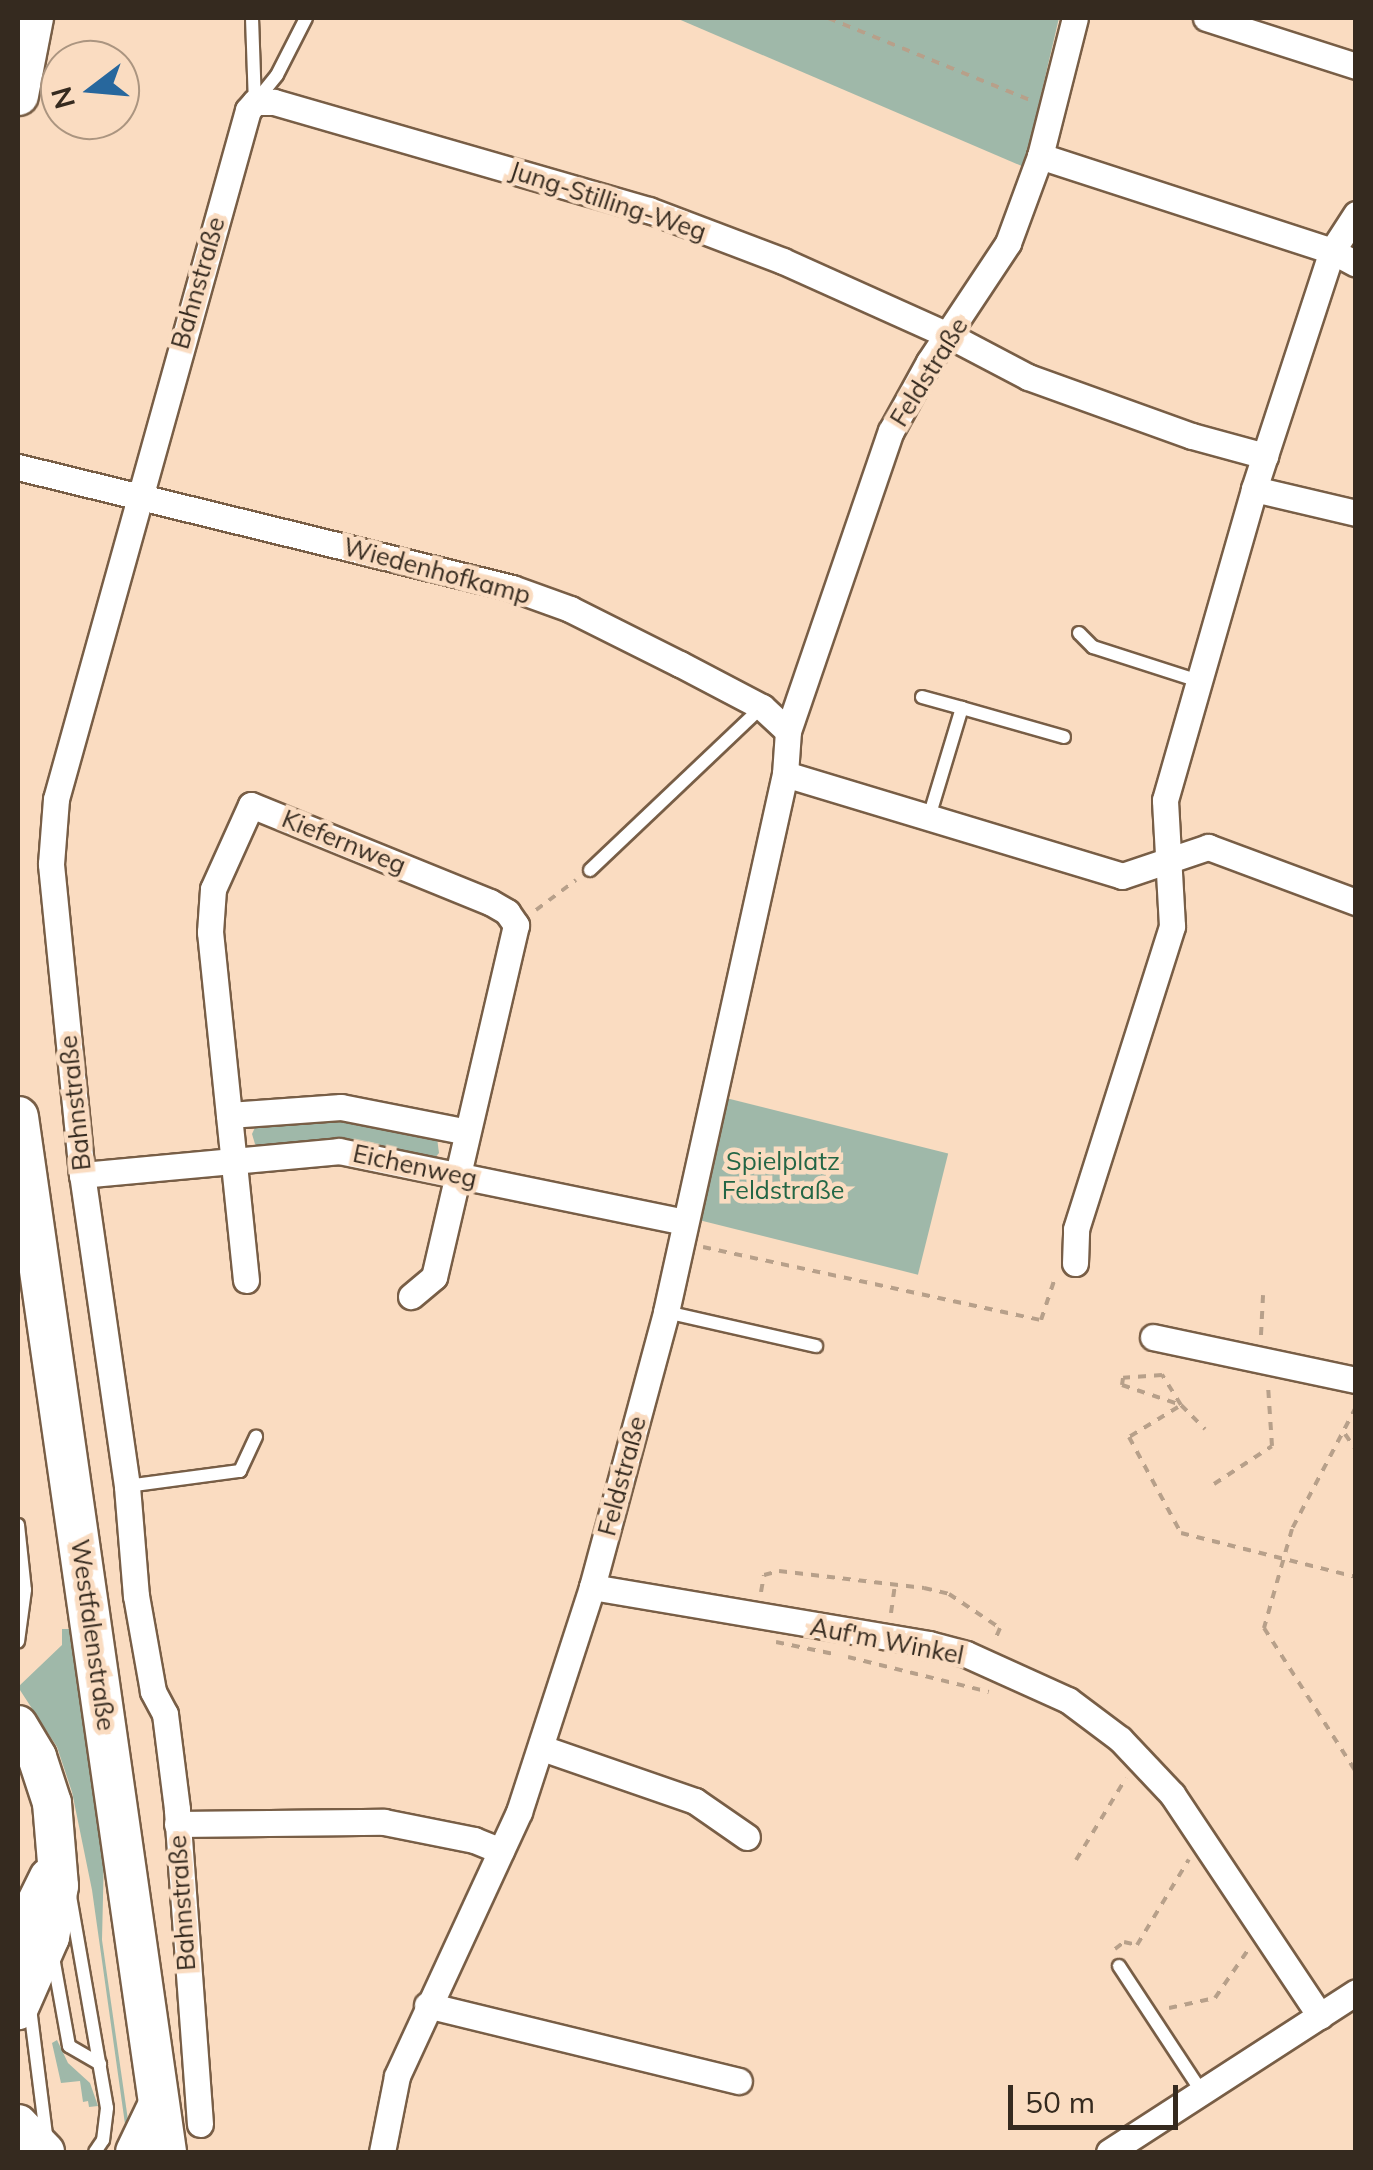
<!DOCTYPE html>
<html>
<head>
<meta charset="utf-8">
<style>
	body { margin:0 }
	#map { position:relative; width:1373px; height:2170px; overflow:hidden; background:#fadcc1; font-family:Mulish,sans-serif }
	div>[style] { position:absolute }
	.green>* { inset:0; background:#9fb8a9; transform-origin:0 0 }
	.path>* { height:4px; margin-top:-2px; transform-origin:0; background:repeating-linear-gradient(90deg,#b7a08a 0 8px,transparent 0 16px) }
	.roads { filter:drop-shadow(2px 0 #785e46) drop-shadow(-2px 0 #785e46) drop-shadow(0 2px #785e46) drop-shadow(0 -2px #785e46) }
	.lane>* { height:12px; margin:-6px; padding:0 6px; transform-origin:6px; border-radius:6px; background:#fff }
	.street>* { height:25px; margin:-12.5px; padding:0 12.5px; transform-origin:12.5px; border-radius:12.5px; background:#fff }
	.secondary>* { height:38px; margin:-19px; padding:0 19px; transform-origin:19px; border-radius:19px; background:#fff }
	.primary>* { height:40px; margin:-20px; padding:0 20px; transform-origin:20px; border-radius:20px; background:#fff }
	span { translate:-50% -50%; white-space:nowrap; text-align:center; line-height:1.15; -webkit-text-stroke:9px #fadcc1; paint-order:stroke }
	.street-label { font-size:25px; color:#352a1f }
	.park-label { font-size:25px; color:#236645 }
	.frame { position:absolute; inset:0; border:20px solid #352a1f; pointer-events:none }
	.north { position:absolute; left:40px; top:40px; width:100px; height:100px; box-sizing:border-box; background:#fadcc1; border:2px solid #ab9580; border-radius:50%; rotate:254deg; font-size:28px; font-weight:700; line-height:40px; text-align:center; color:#352a1f }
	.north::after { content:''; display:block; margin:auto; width:35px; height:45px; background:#27679d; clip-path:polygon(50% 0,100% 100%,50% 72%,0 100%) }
	.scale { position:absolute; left:1008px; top:2085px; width:170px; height:45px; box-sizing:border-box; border:5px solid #352a1f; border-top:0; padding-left:12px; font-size:30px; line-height:35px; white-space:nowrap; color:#352a1f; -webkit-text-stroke:8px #fadcc1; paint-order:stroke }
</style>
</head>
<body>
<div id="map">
	<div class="green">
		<div style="clip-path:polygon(676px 18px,1059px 18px,1024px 167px)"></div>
		<div style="left:726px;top:1098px;width:229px;height:125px;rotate:14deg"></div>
		<div style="clip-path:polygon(328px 1112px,437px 1138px,439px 1153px,434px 1159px,262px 1150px,255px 1144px,252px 1134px,257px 1123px)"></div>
		<div style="clip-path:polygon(62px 1629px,74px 1629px,104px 1854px,102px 1940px,129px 2127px,123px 2146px,125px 2124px,92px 1890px,72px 1792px,57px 1747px,18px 1687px,62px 1645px)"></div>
		<div style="clip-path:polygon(57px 2040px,68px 2063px,90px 2083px,98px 2106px,89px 2107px,88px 2101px,83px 2102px,80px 2081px,61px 2083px,52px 2043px)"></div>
	</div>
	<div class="path">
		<div style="left:828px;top:18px;width:220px;rotate:22.1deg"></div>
		<div style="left:536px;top:910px;width:50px;rotate:-36.9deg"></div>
		<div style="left:703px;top:1247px;width:346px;rotate:12.2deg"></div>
		<div style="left:1041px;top:1320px;width:44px;rotate:-71.6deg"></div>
		<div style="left:1261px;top:1335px;width:40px;rotate:-87.1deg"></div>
		<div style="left:1181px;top:1405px;width:36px;rotate:-122deg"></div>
		<div style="left:1162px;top:1375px;width:39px;rotate:176deg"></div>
		<div style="left:1123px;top:1378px;width:7px;rotate:98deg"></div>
		<div style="left:1122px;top:1385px;width:62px;rotate:18.7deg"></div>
		<div style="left:1181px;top:1405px;width:34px;rotate:45deg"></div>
		<div style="left:1178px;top:1407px;width:57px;rotate:148.5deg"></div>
		<div style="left:1129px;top:1437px;width:109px;rotate:61.6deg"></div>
		<div style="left:1181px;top:1533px;width:180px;rotate:14.1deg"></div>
		<div style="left:1356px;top:1407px;width:138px;rotate:117.7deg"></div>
		<div style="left:1292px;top:1529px;width:103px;rotate:105.8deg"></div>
		<div style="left:1264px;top:1628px;width:171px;rotate:57.4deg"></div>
		<div style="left:1345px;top:1434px;width:19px;rotate:55deg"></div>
		<div style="left:1214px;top:1484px;width:69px;rotate:-33.2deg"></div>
		<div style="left:1272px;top:1446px;width:61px;rotate:-93.8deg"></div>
		<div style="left:761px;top:1592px;width:17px;rotate:-80deg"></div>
		<div style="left:764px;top:1575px;width:16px;rotate:-15deg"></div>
		<div style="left:779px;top:1571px;width:146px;rotate:6.7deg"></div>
		<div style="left:924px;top:1588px;width:26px;rotate:13deg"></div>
		<div style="left:949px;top:1594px;width:61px;rotate:33.7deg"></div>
		<div style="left:1000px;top:1628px;width:15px;rotate:113deg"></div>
		<div style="left:891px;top:1613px;width:30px;rotate:-82deg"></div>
		<div style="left:776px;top:1642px;width:59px;rotate:11.7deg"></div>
		<div style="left:848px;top:1657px;width:145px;rotate:13.9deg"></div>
		<div style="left:1076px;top:1860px;width:96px;rotate:-58.6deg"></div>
		<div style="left:1115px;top:1949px;width:11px;rotate:-38deg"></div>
		<div style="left:1124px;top:1942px;width:13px;rotate:13deg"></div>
		<div style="left:1137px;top:1945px;width:100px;rotate:-58.8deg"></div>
		<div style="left:1169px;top:2008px;width:47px;rotate:-12.3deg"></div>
		<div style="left:1215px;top:1998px;width:58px;rotate:-55.5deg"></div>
	</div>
	<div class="roads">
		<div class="lane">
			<div style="left:252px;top:18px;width:84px;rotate:88deg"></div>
			<div style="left:256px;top:101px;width:33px;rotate:-51deg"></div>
			<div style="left:277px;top:75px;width:64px;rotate:-63deg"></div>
			<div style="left:1079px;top:633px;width:20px;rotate:45deg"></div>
			<div style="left:1093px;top:647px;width:111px;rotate:17.8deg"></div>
			<div style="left:922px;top:697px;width:41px;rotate:15.4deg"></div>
			<div style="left:929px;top:817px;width:114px;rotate:-73.2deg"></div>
			<div style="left:962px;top:708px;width:106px;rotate:15.9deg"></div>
			<div style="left:590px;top:870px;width:237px;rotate:-43.5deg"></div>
			<div style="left:666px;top:1312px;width:154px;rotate:12.8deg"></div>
			<div style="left:127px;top:1486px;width:114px;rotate:-7.6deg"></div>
			<div style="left:240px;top:1471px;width:38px;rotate:-65deg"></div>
			<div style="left:18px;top:1525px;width:65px;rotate:83.9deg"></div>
			<div style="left:25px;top:1590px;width:52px;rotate:97.7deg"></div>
			<div style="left:70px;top:1896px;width:215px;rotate:80.1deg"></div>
			<div style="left:107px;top:2108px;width:32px;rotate:97deg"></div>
			<div style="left:103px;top:2140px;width:14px;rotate:124deg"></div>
			<div style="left:53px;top:1957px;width:90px;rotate:79.8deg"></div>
			<div style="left:69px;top:2046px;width:36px;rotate:30deg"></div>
			<div style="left:1119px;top:1966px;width:149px;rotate:56.7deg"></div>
			<div style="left:30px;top:2008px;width:135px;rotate:82.8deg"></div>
		</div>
		<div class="street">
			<div style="left:1206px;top:18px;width:157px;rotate:17.7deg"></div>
			<div style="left:1040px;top:156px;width:307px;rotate:18deg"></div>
			<div style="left:1332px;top:251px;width:27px;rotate:28deg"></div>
			<div style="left:18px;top:467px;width:509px;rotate:13.76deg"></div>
			<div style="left:512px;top:588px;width:62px;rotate:19.9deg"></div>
			<div style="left:570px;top:609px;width:123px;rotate:26.6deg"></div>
			<div style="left:680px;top:664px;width:93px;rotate:27.7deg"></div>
			<div style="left:762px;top:707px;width:35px;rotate:43deg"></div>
			<div style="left:1254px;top:489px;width:105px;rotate:13.2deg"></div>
			<div style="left:785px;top:774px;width:352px;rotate:16.8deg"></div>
			<div style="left:1122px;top:876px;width:91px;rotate:-18.6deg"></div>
			<div style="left:1208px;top:847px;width:158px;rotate:20.4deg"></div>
			<div style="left:229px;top:1115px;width:112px;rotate:-4.1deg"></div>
			<div style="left:341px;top:1107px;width:128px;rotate:11.2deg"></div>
			<div style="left:82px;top:1175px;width:258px;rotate:-5.3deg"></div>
			<div style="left:339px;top:1151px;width:353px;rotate:11.6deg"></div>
			<div style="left:1075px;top:1263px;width:34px;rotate:-88deg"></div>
			<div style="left:1076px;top:1229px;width:318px;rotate:-72.4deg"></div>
			<div style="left:1172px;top:926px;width:126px;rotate:-93.2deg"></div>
			<div style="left:1165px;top:800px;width:323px;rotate:-74deg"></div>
			<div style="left:1254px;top:489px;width:250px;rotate:-71.9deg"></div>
			<div style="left:1332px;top:251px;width:44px;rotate:-57deg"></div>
			<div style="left:246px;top:1280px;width:350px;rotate:-95.9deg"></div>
			<div style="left:210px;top:932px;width:43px;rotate:-86deg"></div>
			<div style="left:213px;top:889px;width:92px;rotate:-65.7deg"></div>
			<div style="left:251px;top:805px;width:258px;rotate:22.1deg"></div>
			<div style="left:490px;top:902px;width:20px;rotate:30deg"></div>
			<div style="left:507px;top:912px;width:16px;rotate:55deg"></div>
			<div style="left:516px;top:925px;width:361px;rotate:103.1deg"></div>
			<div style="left:434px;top:1277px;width:30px;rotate:140deg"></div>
			<div style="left:1153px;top:1337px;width:208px;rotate:12deg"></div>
			<div style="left:592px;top:1587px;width:342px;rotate:9.6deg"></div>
			<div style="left:929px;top:1644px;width:38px;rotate:15deg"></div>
			<div style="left:966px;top:1654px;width:112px;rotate:24.3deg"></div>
			<div style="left:1068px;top:1700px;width:65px;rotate:36.9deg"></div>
			<div style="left:1120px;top:1739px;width:76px;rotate:46.6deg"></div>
			<div style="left:1172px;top:1794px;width:267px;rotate:56.3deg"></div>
			<div style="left:542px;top:1748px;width:162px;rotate:19.1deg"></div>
			<div style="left:695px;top:1801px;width:63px;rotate:34.7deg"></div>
			<div style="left:177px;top:1824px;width:207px;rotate:-0.6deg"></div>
			<div style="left:384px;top:1822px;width:92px;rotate:11.3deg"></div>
			<div style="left:474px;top:1840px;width:29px;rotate:22deg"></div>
			<div style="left:427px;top:2005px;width:321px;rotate:13.7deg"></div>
			<div style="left:200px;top:2124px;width:316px;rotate:-94.2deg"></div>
			<div style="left:177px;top:1809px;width:96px;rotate:-97.2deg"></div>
			<div style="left:165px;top:1714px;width:26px;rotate:-118deg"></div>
			<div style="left:153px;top:1691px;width:97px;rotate:-100.1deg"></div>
			<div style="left:136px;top:1596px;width:110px;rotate:-94.7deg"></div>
			<div style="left:127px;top:1486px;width:314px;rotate:-98.2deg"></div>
			<div style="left:82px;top:1175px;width:313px;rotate:-95.7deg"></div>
			<div style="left:51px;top:864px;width:65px;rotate:-85.6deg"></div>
			<div style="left:56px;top:799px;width:715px;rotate:-74.43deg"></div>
			<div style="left:248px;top:110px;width:11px;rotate:-49deg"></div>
			<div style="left:255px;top:102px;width:19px"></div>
			<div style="left:274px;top:102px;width:390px;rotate:16.1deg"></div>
			<div style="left:649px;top:210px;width:143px;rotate:20.8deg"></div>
			<div style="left:783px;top:261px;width:183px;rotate:24.2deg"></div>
			<div style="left:950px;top:336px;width:88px;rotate:27.7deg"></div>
			<div style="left:1028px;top:377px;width:174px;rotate:19.8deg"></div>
			<div style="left:1192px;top:436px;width:76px;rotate:15.3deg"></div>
			<div style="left:382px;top:2152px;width:77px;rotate:-78.8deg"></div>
			<div style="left:397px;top:2076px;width:291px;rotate:-65.2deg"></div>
			<div style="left:519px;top:1812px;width:237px;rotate:-72deg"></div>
			<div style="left:592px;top:1587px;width:285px;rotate:-74.9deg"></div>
			<div style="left:666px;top:1312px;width:551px;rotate:-77.53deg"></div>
			<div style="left:785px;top:774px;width:43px;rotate:-86deg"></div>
			<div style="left:788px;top:731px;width:317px;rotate:-71.1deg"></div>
			<div style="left:891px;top:431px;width:79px;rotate:-61.2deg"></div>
			<div style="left:929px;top:362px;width:143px;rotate:-56.4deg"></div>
			<div style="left:1008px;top:243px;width:93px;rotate:-69.8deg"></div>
			<div style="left:1040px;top:156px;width:142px;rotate:-75.8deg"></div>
			<div style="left:1109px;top:2152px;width:294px;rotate:-32.9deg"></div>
		</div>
		<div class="secondary">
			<div style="left:18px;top:1725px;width:37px;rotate:59deg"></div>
			<div style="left:37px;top:1757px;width:48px;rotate:71.9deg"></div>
			<div style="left:52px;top:1803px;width:83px;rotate:85.2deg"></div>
			<div style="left:59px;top:1886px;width:52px;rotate:100deg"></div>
			<div style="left:50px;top:1937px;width:80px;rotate:113.7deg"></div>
			<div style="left:18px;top:1940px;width:70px;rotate:-63.8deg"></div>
			<div style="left:18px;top:2124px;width:39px;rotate:46deg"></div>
			<div style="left:135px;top:2152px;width:55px;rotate:-64.4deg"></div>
		</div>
		<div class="primary">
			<div style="left:18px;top:95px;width:78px;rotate:-79deg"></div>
			<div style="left:18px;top:1117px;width:1046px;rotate:81.86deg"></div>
		</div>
	</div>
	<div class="street-label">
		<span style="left:608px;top:201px;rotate:18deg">Jung-Stilling-Weg</span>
		<span style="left:198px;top:283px;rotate:-74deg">Bahnstraße</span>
		<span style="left:929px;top:372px;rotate:-58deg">Feldstraße</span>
		<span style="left:437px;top:571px;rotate:15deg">Wiedenhofkamp</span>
		<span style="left:344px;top:842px;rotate:22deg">Kiefernweg</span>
		<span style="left:75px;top:1103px;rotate:-96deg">Bahnstraße</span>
		<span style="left:415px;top:1166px;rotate:12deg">Eichenweg</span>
		<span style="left:622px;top:1476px;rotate:-75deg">Feldstraße</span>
		<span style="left:93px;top:1635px;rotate:82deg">Westfalenstraße</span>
		<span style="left:887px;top:1641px;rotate:11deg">Auf'm Winkel</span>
		<span style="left:182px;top:1903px;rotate:-94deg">Bahnstraße</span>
	</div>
	<div class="park-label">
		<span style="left:783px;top:1176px">Spielplatz<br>Feldstraße</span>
	</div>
	<div class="frame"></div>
	<div class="north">N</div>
	<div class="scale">50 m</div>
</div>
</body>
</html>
